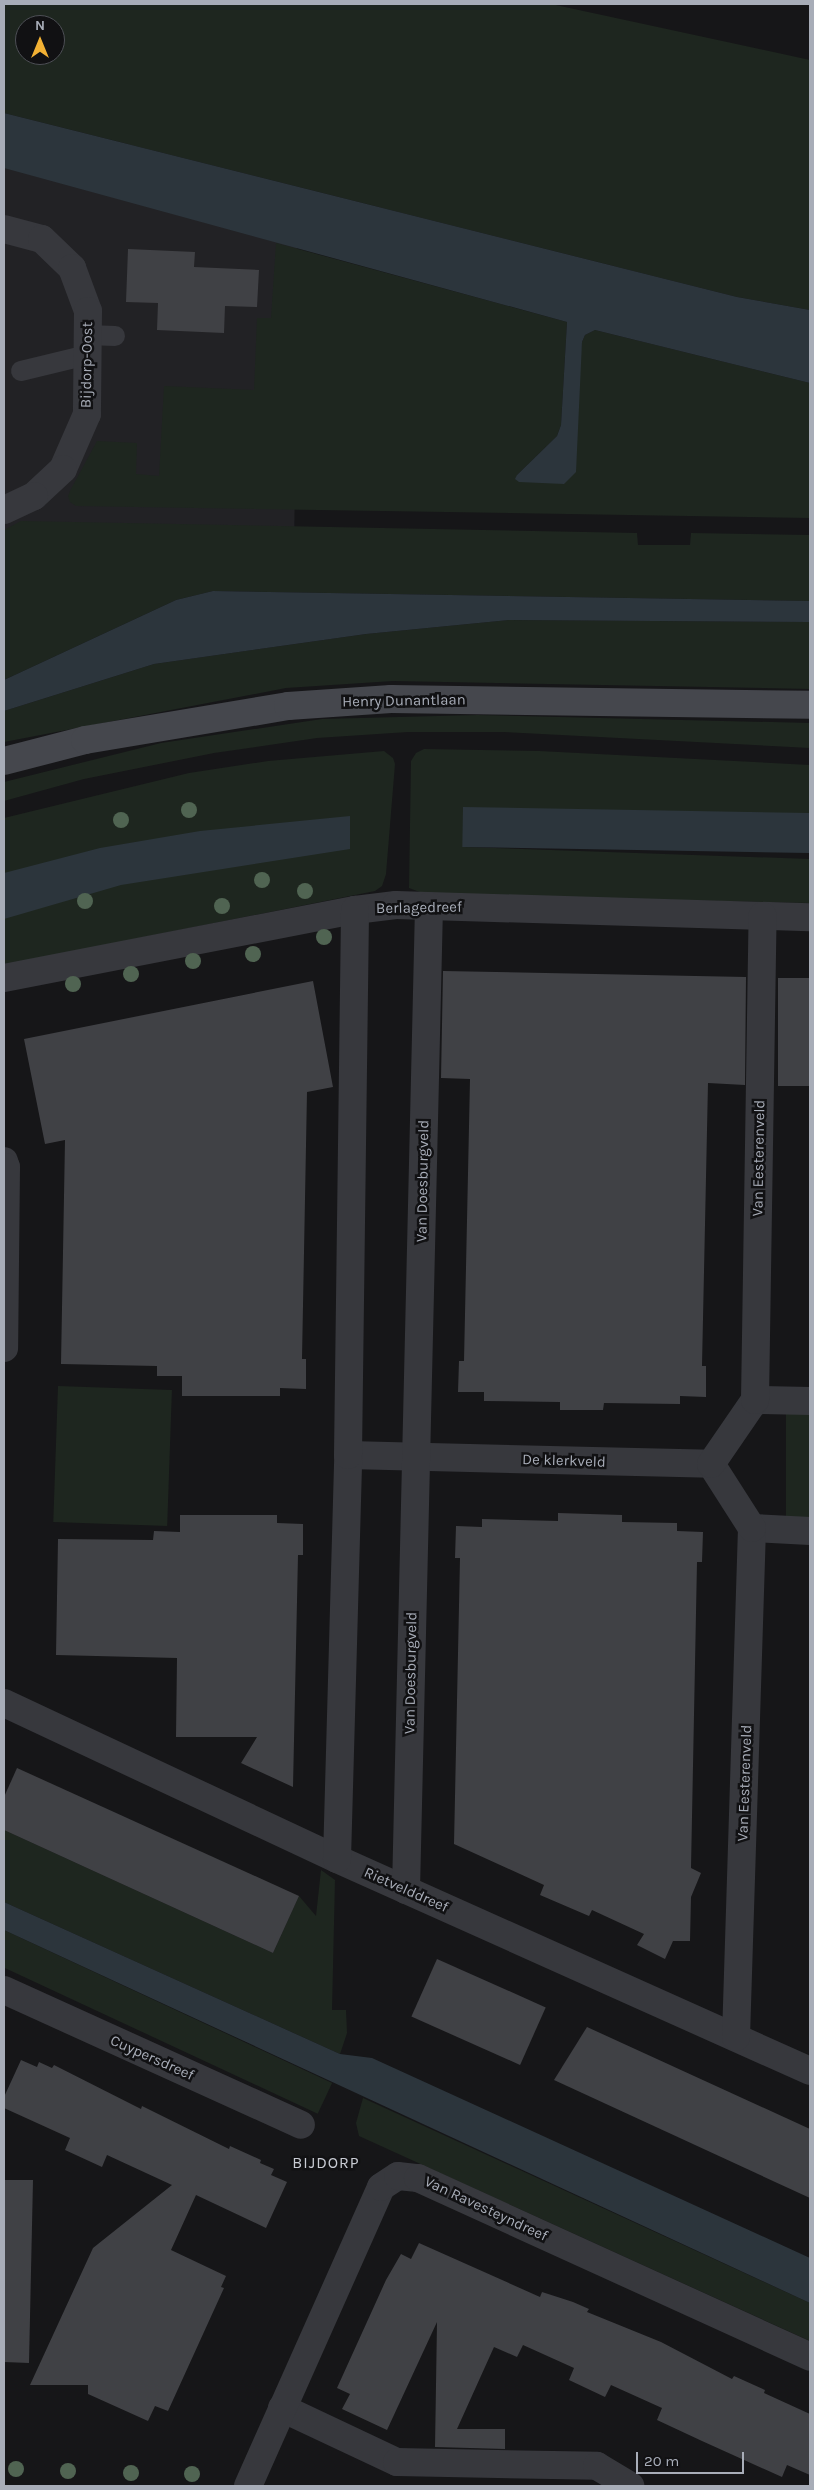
<!DOCTYPE html>
<html>
<head>
<meta charset="utf-8">
<style>
	body { margin:0 }
	#map { position:relative; width:814px; height:2490px; overflow:hidden; background:#161618; font-family:Karla,sans-serif }
	div>[style] { position:absolute }
	.built>* { inset:0; background:#222225 }
	.green>* { inset:0; background:#1e261f; transform-origin:0 0 }
	.water>* { inset:0; background:#2c353c; transform-origin:0 0 }
	.building>* { inset:0; background:#404145; transform-origin:0 0 }
	.service>* { height:20px; margin:-10px; padding:0 10px; transform-origin:10px; border-radius:10px; background:#37383d }
	.minor>* { height:28px; margin:-14px; padding:0 14px; transform-origin:14px; border-radius:14px; background:#37383d }
	.secondary>* { height:28px; margin:-14px; padding:0 14px; transform-origin:14px; border-radius:14px; background:#45474d }
	.trees>* { width:16px; height:16px; margin:-8px; border-radius:50%; background:#506452 }
	span { translate:-50% -50%; white-space:nowrap; text-align:center; line-height:1.15; -webkit-text-stroke:5px #111113; paint-order:stroke }
	.street-label { font-size:15px; color:#a8adb8 }
	.neighbourhood-label { font-size:16px; color:#c9ccd4; letter-spacing:1px }
	.frame { position:absolute; inset:0; border:5px solid #a8adb8; pointer-events:none }
	.north { position:absolute; left:15px; top:15px; width:50px; height:50px; box-sizing:border-box; background:#111113; border:1px solid #4d4f55; border-radius:50%; rotate:0deg; font-size:14px; font-weight:700; line-height:20px; text-align:center; color:#a8adb8 }
	.north::after { content:''; display:block; margin:auto; width:18px; height:22px; background:#f2b134; clip-path:polygon(50% 0,100% 100%,50% 72%,0 100%) }
	.scale { position:absolute; left:636px; top:2452px; width:108px; height:22px; box-sizing:border-box; border:2px solid #a8adb8; border-top:0; padding-left:6px; font-size:15px; line-height:18px; white-space:nowrap; color:#a8adb8; -webkit-text-stroke:4px #111113; paint-order:stroke }
</style>
</head>
<body>
<div id="map">
	<div class="built">
		<div style="clip-path:polygon(4px 143px,297px 221px,294px 568px,4px 603px)"></div>
	</div>
	<div class="green">
		<div style="clip-path:polygon(evenodd,4px 4px,551px 4px,810px 60px,810px 310px,737px 297px,4px 113px,4px 4px,25px 25px,55px 25px,55px 55px,25px 55px,25px 25px)"></div>
		<div style="clip-path:polygon(276px 243px,567px 322px,561px 425px,557px 436px,517px 475px,564px 484px,582px 342px,585px 335px,595px 330px,810px 383px,810px 518px,76px 506px,70px 502px,68px 496px,71px 489px,97px 441px,137px 443px,136px 474px,159px 476px,164px 386px,254px 390px,257px 318px,271px 318px)"></div>
		<div style="clip-path:polygon(21px 521px,637px 533px,638px 545px,690px 545px,691px 533px,810px 535px,810px 601px,213px 591px,176px 600px,4px 680px,4px 530px)"></div>
		<div style="clip-path:polygon(509px 620px,810px 622px,810px 689px,393px 681px,286px 688px,4px 742px,4px 711px,154px 664px,366px 634px)"></div>
		<div style="clip-path:polygon(477px 715px,810px 723px,810px 748px,503px 732px,408px 732px,317px 738px,214px 753px,84px 779px,4px 801px,4px 782px,161px 743px,322px 719px)"></div>
		<div style="clip-path:polygon(424px 749px,539px 751px,810px 765px,810px 816px,463px 808px,464px 847px,810px 859px,810px 903px,425px 894px,409px 888px,411px 761px,416px 753px)"></div>
		<div style="clip-path:polygon(384px 751px,393px 758px,395px 764px,386px 874px,382px 886px,375px 891px,4px 965px,4px 818px,189px 773px,268px 761px)"></div>
		<div style="left:58px;top:1386px;width:114px;height:136px;rotate:2deg"></div>
		<div style="left:786px;top:1413px;width:24px;height:104px"></div>
		<div style="clip-path:polygon(4px 1830px,273px 1953px,299px 1896px,316px 1916px,321px 1870px,335px 1880px,332px 2010px,346px 2010px,347px 2033px,340px 2054px,4px 1902px)"></div>
		<div style="left:4px;top:1930px;width:362px;height:34px;rotate:25deg"></div>
		<div style="clip-path:polygon(363px 2098px,810px 2303px,810px 2341px,359px 2136px,356px 2123px)"></div>
	</div>
	<div class="water">
		<div style="clip-path:polygon(4px 113px,737px 297px,810px 310px,810px 383px,595px 330px,585px 335px,582px 342px,576px 472px,564px 484px,519px 482px,515px 479px,517px 475px,557px 436px,561px 425px,567px 322px,4px 168px)"></div>
		<div style="clip-path:polygon(213px 591px,810px 601px,810px 622px,509px 620px,366px 634px,154px 664px,4px 711px,4px 680px,176px 600px)"></div>
		<div style="left:463px;top:807px;width:347px;height:40px;rotate:1deg"></div>
		<div style="clip-path:polygon(350px 816px,350px 849px,121px 885px,4px 919px,4px 873px,100px 848px,200px 831px)"></div>
		<div style="clip-path:polygon(4px 1902px,340px 2054px,372px 2058px,810px 2258px,810px 2303px,4px 1930px)"></div>
	</div>
	<div class="building">
		<div style="clip-path:polygon(128px 249px,195px 252px,194px 267px,259px 270px,257px 307px,225px 306px,224px 333px,157px 330px,158px 303px,126px 302px)"></div>
		<div style="clip-path:polygon(443px 971px,746px 977px,745px 1085px,708px 1083px,702px 1366px,706px 1366px,706px 1397px,680px 1396px,680px 1404px,604px 1403px,603px 1410px,560px 1410px,560px 1402px,484px 1401px,484px 1392px,458px 1392px,459px 1361px,464px 1361px,470px 1079px,441px 1078px)"></div>
		<div style="left:778px;top:978px;width:32px;height:108px"></div>
		<div style="clip-path:polygon(313px 981px,333px 1087px,307px 1092px,302px 1359px,306px 1359px,306px 1389px,280px 1388px,280px 1396px,182px 1396px,182px 1376px,157px 1376px,157px 1366px,61px 1364px,65px 1140px,45px 1144px,24px 1039px)"></div>
		<div style="clip-path:polygon(558px 1513px,622px 1515px,622px 1522px,677px 1523px,677px 1531px,703px 1532px,702px 1562px,697px 1562px,691px 1868px,701px 1873px,691px 1897px,690px 1941px,673px 1941px,665px 1959px,637px 1945px,644px 1934px,592px 1910px,589px 1916px,540px 1895px,544px 1885px,454px 1844px,460px 1558px,455px 1558px,456px 1526px,482px 1527px,482px 1519px,558px 1521px)"></div>
		<div style="clip-path:polygon(180px 1515px,277px 1515px,277px 1523px,303px 1524px,303px 1555px,298px 1555px,293px 1787px,241px 1763px,257px 1737px,176px 1737px,177px 1658px,56px 1655px,58px 1539px,153px 1540px,154px 1531px,180px 1532px)"></div>
		<div style="clip-path:polygon(17px 1768px,299px 1896px,273px 1953px,4px 1830px,4px 1797px)"></div>
		<div style="left:437px;top:1959px;width:119px;height:63px;rotate:24deg"></div>
		<div style="clip-path:polygon(587px 2027px,810px 2129px,810px 2198px,554px 2080px)"></div>
		<div style="clip-path:polygon(21px 2060px,37px 2067px,39px 2062px,52px 2068px,54px 2065px,141px 2109px,142px 2106px,229px 2149px,230px 2146px,261px 2160px,260px 2163px,274px 2169px,271px 2175px,287px 2182px,266px 2228px,196px 2195px,171px 2250px,226px 2276px,221px 2287px,224px 2288px,168px 2411px,155px 2406px,148px 2421px,88px 2394px,88px 2385px,30px 2385px,93px 2248px,172px 2185px,107px 2155px,102px 2167px,65px 2150px,70px 2138px,4px 2108px,4px 2097px)"></div>
		<div style="clip-path:polygon(4px 2180px,33px 2180px,29px 2363px,4px 2362px)"></div>
		<div style="clip-path:polygon(419px 2243px,540px 2297px,542px 2292px,573px 2302px,589px 2309px,587px 2312px,661px 2342px,732px 2379px,734px 2376px,765px 2390px,764px 2393px,810px 2414px,810px 2475px,787px 2465px,782px 2477px,702px 2441px,657px 2420px,662px 2408px,611px 2385px,605px 2397px,569px 2380px,574px 2368px,523px 2345px,517px 2357px,494px 2347px,457px 2429px,505px 2429px,505px 2449px,435px 2447px,437px 2322px,387px 2430px,342px 2409px,350px 2394px,337px 2388px,386px 2280px,401px 2254px,411px 2259px)"></div>
	</div>
	<div class="service">
		<div style="left:88px;top:335px;width:27px;rotate:2deg"></div>
		<div style="left:21px;top:371px;width:68px;rotate:-13.6deg"></div>
	</div>
	<div class="minor">
		<div style="left:4px;top:229px;width:39px;rotate:15deg"></div>
		<div style="left:42px;top:239px;width:42px;rotate:44deg"></div>
		<div style="left:72px;top:268px;width:46px;rotate:69.6deg"></div>
		<div style="left:88px;top:311px;width:103px;rotate:90.6deg"></div>
		<div style="left:87px;top:414px;width:60px;rotate:113.6deg"></div>
		<div style="left:63px;top:469px;width:40px;rotate:137deg"></div>
		<div style="left:34px;top:496px;width:33px;rotate:155deg"></div>
		<div style="left:4px;top:978px;width:358px;rotate:-11deg"></div>
		<div style="left:355px;top:910px;width:41px;rotate:-7deg"></div>
		<div style="left:396px;top:905px;width:414px;rotate:1.7deg"></div>
		<div style="left:4px;top:1161px;width:6px;rotate:72deg"></div>
		<div style="left:6px;top:1167px;width:181px;rotate:90.6deg"></div>
		<div style="left:755px;top:1400px;width:55px;rotate:1deg"></div>
		<div style="left:348px;top:1455px;width:363px;rotate:1.4deg"></div>
		<div style="left:752px;top:1528px;width:58px;rotate:3deg"></div>
		<div style="left:4px;top:1703px;width:368px;rotate:25.1deg"></div>
		<div style="left:337px;top:1859px;width:518px;rotate:24.14deg"></div>
		<div style="left:337px;top:1859px;width:404px;rotate:-88.4deg"></div>
		<div style="left:348px;top:1455px;width:545px;rotate:-89.26deg"></div>
		<div style="left:406px;top:1890px;width:984px;rotate:-88.66deg"></div>
		<div style="left:4px;top:1990px;width:326px;rotate:24.4deg"></div>
		<div style="left:736px;top:2037px;width:509px;rotate:-88.2deg"></div>
		<div style="left:752px;top:1528px;width:76px;rotate:-122.6deg"></div>
		<div style="left:711px;top:1464px;width:78px;rotate:-55.5deg"></div>
		<div style="left:755px;top:1400px;width:484px;rotate:-89.1deg"></div>
		<div style="left:282px;top:2408px;width:127px;rotate:25.2deg"></div>
		<div style="left:397px;top:2462px;width:200px;rotate:1.1deg"></div>
		<div style="left:597px;top:2466px;width:39px;rotate:31deg"></div>
		<div style="left:248px;top:2486px;width:327px;rotate:-66deg"></div>
		<div style="left:381px;top:2187px;width:20px;rotate:-33deg"></div>
		<div style="left:398px;top:2176px;width:20px;rotate:6deg"></div>
		<div style="left:418px;top:2178px;width:431px;rotate:24.5deg"></div>
	</div>
	<div class="secondary">
		<div style="left:4px;top:761px;width:84px;rotate:-14.5deg"></div>
		<div style="left:85px;top:740px;width:206px;rotate:-9.5deg"></div>
		<div style="left:288px;top:706px;width:103px;rotate:-3.9deg"></div>
		<div style="left:391px;top:699px;width:419px;rotate:0.8deg"></div>
	</div>
	<div class="trees">
		<div style="left:189px;top:810px"></div>
		<div style="left:121px;top:820px"></div>
		<div style="left:262px;top:880px"></div>
		<div style="left:305px;top:891px"></div>
		<div style="left:85px;top:901px"></div>
		<div style="left:222px;top:906px"></div>
		<div style="left:324px;top:937px"></div>
		<div style="left:253px;top:954px"></div>
		<div style="left:193px;top:961px"></div>
		<div style="left:131px;top:974px"></div>
		<div style="left:73px;top:984px"></div>
		<div style="left:16px;top:2469px"></div>
		<div style="left:68px;top:2471px"></div>
		<div style="left:131px;top:2473px"></div>
		<div style="left:192px;top:2474px"></div>
	</div>
	<div class="street-label">
		<span style="left:87px;top:365px;rotate:-89deg">Bijdorp-Oost</span>
		<span style="left:404px;top:701px;rotate:-1deg">Henry Dunantlaan</span>
		<span style="left:419px;top:908px;rotate:-1deg">Berlagedreef</span>
		<span style="left:759px;top:1158px;rotate:-89deg">Van Eesterenveld</span>
		<span style="left:423px;top:1181px;rotate:-89deg">Van Doesburgveld</span>
		<span style="left:564px;top:1461px;rotate:2deg">De klerkveld</span>
		<span style="left:411px;top:1673px;rotate:-89deg">Van Doesburgveld</span>
		<span style="left:745px;top:1783px;rotate:-88deg">Van Eesterenveld</span>
		<span style="left:406px;top:1890px;rotate:24deg">Rietvelddreef</span>
		<span style="left:152px;top:2058px;rotate:24deg">Cuypersdreef</span>
		<span style="left:486px;top:2209px;rotate:25deg">Van Ravesteyndreef</span>
	</div>
	<div class="neighbourhood-label">
		<span style="left:326px;top:2163px">BIJDORP</span>
	</div>
	<div class="frame"></div>
	<div class="north">N</div>
	<div class="scale">20 m</div>
</div>
</body>
</html>
